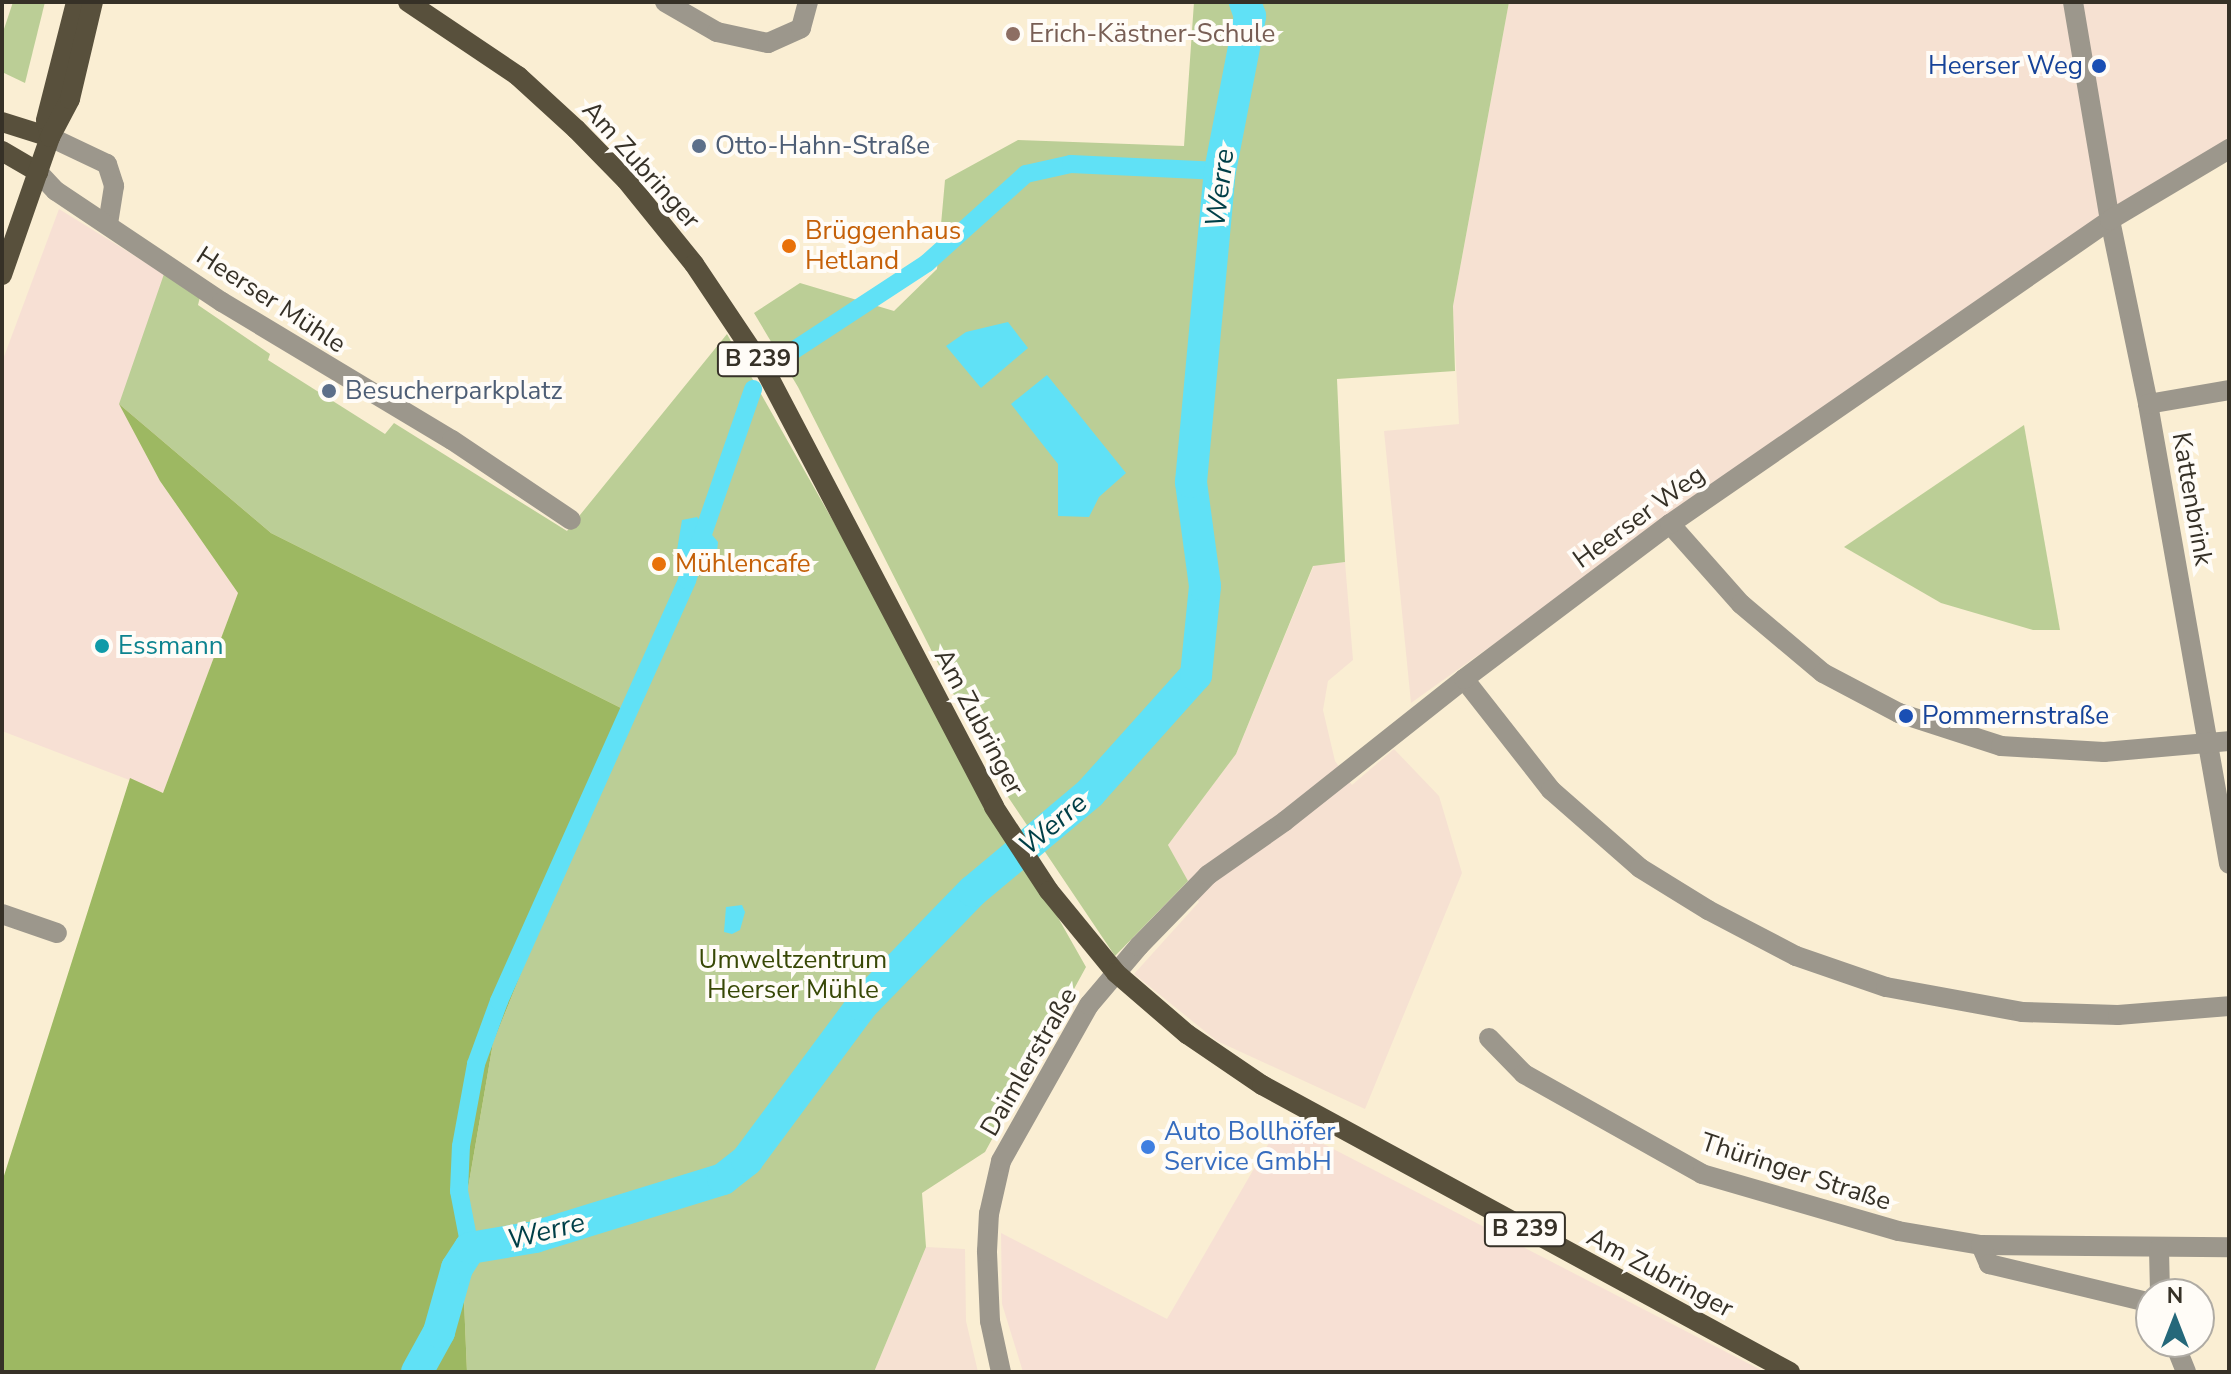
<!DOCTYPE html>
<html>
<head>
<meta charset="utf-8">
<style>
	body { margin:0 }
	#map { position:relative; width:2231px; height:1374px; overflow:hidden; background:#faeed3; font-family:"Nunito Sans",sans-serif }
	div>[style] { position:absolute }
	.commercial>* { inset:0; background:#f6e1d2 }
	.industrial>* { inset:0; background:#f7e0d4 }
	.green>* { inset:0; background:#bbce96 }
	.forest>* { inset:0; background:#9db862 }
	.water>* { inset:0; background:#60e1f6 }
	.canal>* { height:18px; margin:-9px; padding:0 9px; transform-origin:9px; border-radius:9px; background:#60e1f6 }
	.river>* { height:32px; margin:-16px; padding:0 16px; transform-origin:16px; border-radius:16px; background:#60e1f6 }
	.minor>* { height:20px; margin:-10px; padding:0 10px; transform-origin:10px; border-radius:10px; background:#9c978c }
	.major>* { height:20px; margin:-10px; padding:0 10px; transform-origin:10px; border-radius:10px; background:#58503c }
	.dots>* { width:22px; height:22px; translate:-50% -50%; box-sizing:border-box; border:4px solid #fffcf7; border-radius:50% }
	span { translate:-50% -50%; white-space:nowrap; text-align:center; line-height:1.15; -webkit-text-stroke:8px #fffcf7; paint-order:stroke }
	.shield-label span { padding:2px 6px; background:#fffcf7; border:2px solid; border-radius:6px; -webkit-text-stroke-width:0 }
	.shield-label { font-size:24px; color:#363127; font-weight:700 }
	.education-label { font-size:26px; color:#785e54 }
	.left { translate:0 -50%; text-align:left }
	.transit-label { font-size:26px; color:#164399 }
	.right { translate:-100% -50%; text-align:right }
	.service-label { font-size:26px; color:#4e5e75 }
	.street-label { font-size:26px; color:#363127 }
	.food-label { font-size:26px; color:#c56008 }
	.culture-label { font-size:26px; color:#0d838f }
	.park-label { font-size:26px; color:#384806 }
	.shop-label { font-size:26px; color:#366cbe }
	.water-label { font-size:28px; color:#003f47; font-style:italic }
	.frame { position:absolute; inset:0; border:4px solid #363127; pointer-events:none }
	.north { position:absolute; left:2135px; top:1278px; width:80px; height:80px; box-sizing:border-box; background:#fffcf7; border:2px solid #afaba4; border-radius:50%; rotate:0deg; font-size:22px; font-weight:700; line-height:32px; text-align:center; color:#363127 }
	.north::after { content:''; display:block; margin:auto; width:28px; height:36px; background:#25687a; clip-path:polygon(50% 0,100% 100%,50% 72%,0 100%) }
</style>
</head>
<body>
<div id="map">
	<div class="commercial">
		<div style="clip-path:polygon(1509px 2px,2229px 2px,2229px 141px,1932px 332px,1411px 703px,1384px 431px,1459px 424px,1453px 306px)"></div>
		<div style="clip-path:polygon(1345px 562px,1353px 660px,1328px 681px,1323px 710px,1335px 761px,1352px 785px,1394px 749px,1439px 796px,1462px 873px,1365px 1109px,1217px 1041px,1134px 974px,1199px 902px,1168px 845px,1236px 754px,1314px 565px)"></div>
		<div style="clip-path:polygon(926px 1247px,965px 1249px,966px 1321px,978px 1372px,874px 1372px)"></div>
	</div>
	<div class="industrial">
		<div style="clip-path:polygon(59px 209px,164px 274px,160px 481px,238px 593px,163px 793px,2px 731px,2px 362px)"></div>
		<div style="clip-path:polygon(1281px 1122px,1765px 1372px,1023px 1372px,1002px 1304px,1001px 1233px,1167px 1319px)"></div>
	</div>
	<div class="green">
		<div style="clip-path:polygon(13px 2px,45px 2px,25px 83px,2px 72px,2px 35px)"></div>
		<div style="clip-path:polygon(1194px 2px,1509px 2px,1453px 306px,1455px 371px,1337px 379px,1345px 562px,1313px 566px,1236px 754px,1168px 845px,1188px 881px,1115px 956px,998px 782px,798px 387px,754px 313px,800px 283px,894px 311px,937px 269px,945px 180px,1018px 140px,1184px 146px)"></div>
		<div style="clip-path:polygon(164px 274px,200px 297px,198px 305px,270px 354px,268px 360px,385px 434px,394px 423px,567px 531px,727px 334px,1086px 967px,985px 1152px,922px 1193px,926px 1247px,874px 1372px,467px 1372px,461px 1229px,493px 1043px,627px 711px,271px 533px,119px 404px)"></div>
		<div style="clip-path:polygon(2024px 425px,2060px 630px,2033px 630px,1941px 603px,1844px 547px)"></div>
	</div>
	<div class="forest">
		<div style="clip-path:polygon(119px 404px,271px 533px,627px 711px,493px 1043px,461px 1229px,467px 1372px,2px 1372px,2px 1182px,130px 778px,163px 793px,238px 593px,160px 481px)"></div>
	</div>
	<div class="water">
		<div style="clip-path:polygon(1008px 322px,1028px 348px,981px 388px,946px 346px,966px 332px)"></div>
		<div style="clip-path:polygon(1047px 375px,1126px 473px,1099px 497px,1089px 517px,1058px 516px,1058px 464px,1011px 404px)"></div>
		<div style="clip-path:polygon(697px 517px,718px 542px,716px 562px,700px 564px,691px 589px,679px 585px,689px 559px,677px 550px,682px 520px)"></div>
		<div style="clip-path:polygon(742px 905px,745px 912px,740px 930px,732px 934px,724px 932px,726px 907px)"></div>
	</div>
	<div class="canal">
		<div style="left:782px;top:358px;width:173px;rotate:-33.2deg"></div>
		<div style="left:927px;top:263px;width:133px;rotate:-42deg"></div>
		<div style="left:1026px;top:174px;width:46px;rotate:-12.5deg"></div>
		<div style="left:1071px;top:164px;width:149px;rotate:2.7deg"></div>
		<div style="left:470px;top:1248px;width:58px;rotate:-100.9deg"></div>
		<div style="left:459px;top:1191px;width:45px;rotate:-87.5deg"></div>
		<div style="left:461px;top:1146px;width:83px;rotate:-79.6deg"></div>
		<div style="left:476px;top:1064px;width:67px;rotate:-69.9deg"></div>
		<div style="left:499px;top:1001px;width:461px;rotate:-65.9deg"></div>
		<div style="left:687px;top:580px;width:202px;rotate:-70.9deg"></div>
	</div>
	<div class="river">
		<div style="left:417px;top:1372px;width:46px;rotate:-61.2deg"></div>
		<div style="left:439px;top:1332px;width:66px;rotate:-74.3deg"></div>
		<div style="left:457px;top:1268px;width:24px;rotate:-57deg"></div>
		<div style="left:470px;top:1248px;width:66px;rotate:-9.6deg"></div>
		<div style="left:535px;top:1237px;width:197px;rotate:-17.1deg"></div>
		<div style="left:723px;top:1179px;width:31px;rotate:-38deg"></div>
		<div style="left:747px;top:1160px;width:193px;rotate:-53.4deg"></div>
		<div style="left:862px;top:1005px;width:159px;rotate:-45.8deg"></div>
		<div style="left:973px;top:891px;width:153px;rotate:-39.9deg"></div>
		<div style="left:1090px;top:793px;width:159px;rotate:-48.1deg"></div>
		<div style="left:1196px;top:675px;width:89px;rotate:-84.2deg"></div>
		<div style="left:1205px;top:586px;width:105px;rotate:-97.7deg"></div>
		<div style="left:1191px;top:482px;width:312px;rotate:-84.7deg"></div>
		<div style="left:1220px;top:171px;width:158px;rotate:-79deg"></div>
		<div style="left:1250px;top:16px;width:15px;rotate:-110deg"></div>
	</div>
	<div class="minor">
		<div style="left:665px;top:2px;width:60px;rotate:30deg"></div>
		<div style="left:717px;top:32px;width:52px;rotate:12.2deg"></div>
		<div style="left:768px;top:43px;width:36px;rotate:-24deg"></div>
		<div style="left:801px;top:28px;width:27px;rotate:-75deg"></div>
		<div style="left:2073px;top:2px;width:221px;rotate:80.4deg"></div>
		<div style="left:2110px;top:220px;width:188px;rotate:78.3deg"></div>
		<div style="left:2148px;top:404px;width:467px;rotate:80deg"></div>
		<div style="left:50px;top:137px;width:63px;rotate:25.3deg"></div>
		<div style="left:107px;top:164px;width:23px;rotate:72deg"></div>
		<div style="left:114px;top:186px;width:37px;rotate:99deg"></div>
		<div style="left:38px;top:172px;width:26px;rotate:47deg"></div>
		<div style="left:56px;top:191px;width:200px;rotate:33.8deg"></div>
		<div style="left:222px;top:302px;width:268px;rotate:31deg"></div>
		<div style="left:452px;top:440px;width:143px;rotate:33.9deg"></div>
		<div style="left:2148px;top:404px;width:82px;rotate:-9.8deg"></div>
		<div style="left:1670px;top:524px;width:107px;rotate:48.4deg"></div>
		<div style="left:1741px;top:604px;width:107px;rotate:40.1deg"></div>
		<div style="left:1823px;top:673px;width:86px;rotate:27.8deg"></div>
		<div style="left:1899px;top:713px;width:107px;rotate:17.9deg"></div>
		<div style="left:2001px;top:746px;width:103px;rotate:3.3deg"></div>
		<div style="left:2104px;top:752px;width:125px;rotate:-5deg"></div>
		<div style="left:1464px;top:679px;width:141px;rotate:51.9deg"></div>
		<div style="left:1551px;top:790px;width:118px;rotate:41.2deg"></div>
		<div style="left:1640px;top:868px;width:80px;rotate:31.7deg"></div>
		<div style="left:1708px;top:910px;width:99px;rotate:27.6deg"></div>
		<div style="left:1796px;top:956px;width:95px;rotate:19deg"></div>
		<div style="left:1886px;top:987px;width:138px;rotate:10.4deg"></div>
		<div style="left:2022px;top:1012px;width:96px;rotate:1.8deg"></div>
		<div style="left:2118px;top:1015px;width:111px;rotate:-4.6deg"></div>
		<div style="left:2px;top:914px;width:58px;rotate:19.1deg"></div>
		<div style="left:1489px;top:1038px;width:50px;rotate:45.8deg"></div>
		<div style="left:1524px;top:1074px;width:204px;rotate:29.3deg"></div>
		<div style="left:1702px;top:1174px;width:204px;rotate:16.2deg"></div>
		<div style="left:1898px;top:1231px;width:84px;rotate:9.6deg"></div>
		<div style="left:1981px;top:1245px;width:248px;rotate:0.5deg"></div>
		<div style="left:1981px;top:1245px;width:21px;rotate:67deg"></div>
		<div style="left:1989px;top:1264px;width:167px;rotate:13.5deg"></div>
		<div style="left:2159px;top:1249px;width:45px;rotate:88.7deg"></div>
		<div style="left:2174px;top:1342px;width:32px;rotate:68deg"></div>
		<div style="left:1001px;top:1372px;width:52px;rotate:-102.2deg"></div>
		<div style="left:990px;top:1321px;width:70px;rotate:-92.5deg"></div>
		<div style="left:987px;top:1251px;width:37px;rotate:-87deg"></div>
		<div style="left:989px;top:1214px;width:54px;rotate:-77.2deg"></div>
		<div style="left:1001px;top:1161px;width:179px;rotate:-60.6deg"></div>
		<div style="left:1089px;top:1005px;width:77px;rotate:-49.7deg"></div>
		<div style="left:1139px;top:946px;width:99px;rotate:-45.8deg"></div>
		<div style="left:1208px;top:875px;width:94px;rotate:-35deg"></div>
		<div style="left:1285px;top:821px;width:228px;rotate:-38.4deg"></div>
		<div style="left:1464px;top:679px;width:258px;rotate:-37deg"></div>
		<div style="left:1670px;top:524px;width:535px;rotate:-34.64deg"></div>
		<div style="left:2110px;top:220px;width:139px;rotate:-30.8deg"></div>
	</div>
	<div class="major">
		<div style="left:408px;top:2px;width:133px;rotate:33.9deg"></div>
		<div style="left:518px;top:76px;width:79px;rotate:42.4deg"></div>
		<div style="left:576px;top:129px;width:71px;rotate:45.6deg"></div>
		<div style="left:626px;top:180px;width:108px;rotate:51deg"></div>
		<div style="left:694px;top:264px;width:128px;rotate:56.2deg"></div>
		<div style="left:765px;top:370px;width:493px;rotate:62.3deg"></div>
		<div style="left:994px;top:807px;width:100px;rotate:56.8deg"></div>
		<div style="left:1049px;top:891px;width:106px;rotate:50.7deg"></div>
		<div style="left:1116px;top:973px;width:94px;rotate:40.7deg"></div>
		<div style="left:1187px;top:1034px;width:91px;rotate:34.2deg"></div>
		<div style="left:1262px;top:1085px;width:601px;rotate:28.53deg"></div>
		<div style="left:2px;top:122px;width:50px;rotate:17.4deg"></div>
		<div style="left:50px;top:137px;width:17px;rotate:-103deg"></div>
		<div style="left:46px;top:120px;width:122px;rotate:-75.7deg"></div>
		<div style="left:2px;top:151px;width:42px;rotate:30.3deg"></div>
		<div style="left:2px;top:275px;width:146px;rotate:-70.8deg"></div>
		<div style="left:50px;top:137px;width:43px;rotate:-62.2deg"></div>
		<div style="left:70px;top:99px;width:100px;rotate:-76.7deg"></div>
	</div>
	<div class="dots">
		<div style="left:1013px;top:34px;background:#8d6e63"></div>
		<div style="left:2099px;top:66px;background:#1a4fb4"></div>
		<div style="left:699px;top:146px;background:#5c6f8a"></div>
		<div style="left:789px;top:246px;background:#e8710a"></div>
		<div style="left:329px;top:391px;background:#5c6f8a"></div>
		<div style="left:659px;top:564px;background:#e8710a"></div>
		<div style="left:102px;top:646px;background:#0f9aa8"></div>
		<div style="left:1906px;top:716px;background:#1a4fb4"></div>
		<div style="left:1148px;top:1147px;background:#3f7fe0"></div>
	</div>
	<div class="shield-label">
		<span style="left:758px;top:359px">B 239</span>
		<span style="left:1525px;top:1229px">B 239</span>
	</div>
	<div class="education-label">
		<span class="left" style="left:1029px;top:34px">Erich-Kästner-Schule</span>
	</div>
	<div class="transit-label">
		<span class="right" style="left:2083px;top:66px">Heerser Weg</span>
		<span class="left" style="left:1922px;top:716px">Pommernstraße</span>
	</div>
	<div class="service-label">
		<span class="left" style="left:715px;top:146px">Otto-Hahn-Straße</span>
		<span class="left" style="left:345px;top:391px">Besucherparkplatz</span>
	</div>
	<div class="street-label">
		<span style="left:641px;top:165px;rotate:48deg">Am Zubringer</span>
		<span style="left:271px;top:300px;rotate:33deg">Heerser Mühle</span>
		<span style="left:2192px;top:499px;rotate:80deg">Kattenbrink</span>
		<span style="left:1639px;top:517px;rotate:-36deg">Heerser Weg</span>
		<span style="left:979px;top:722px;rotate:62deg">Am Zubringer</span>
		<span style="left:1029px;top:1062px;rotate:-60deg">Daimlerstraße</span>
		<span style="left:1796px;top:1172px;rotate:18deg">Thüringer Straße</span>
		<span style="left:1660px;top:1273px;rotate:28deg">Am Zubringer</span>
	</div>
	<div class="food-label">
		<span class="left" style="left:805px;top:246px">Brüggenhaus<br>Hetland</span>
		<span class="left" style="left:675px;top:564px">Mühlencafe</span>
	</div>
	<div class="culture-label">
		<span class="left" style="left:118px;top:646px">Essmann</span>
	</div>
	<div class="park-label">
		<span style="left:793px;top:975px">Umweltzentrum<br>Heerser Mühle</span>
	</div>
	<div class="shop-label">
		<span class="left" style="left:1164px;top:1147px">Auto Bollhöfer<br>Service GmbH</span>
	</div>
	<div class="water-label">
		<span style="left:1220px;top:188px;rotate:-83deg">Werre</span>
		<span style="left:1053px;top:824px;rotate:-40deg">Werre</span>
		<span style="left:546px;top:1231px;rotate:-14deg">Werre</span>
	</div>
	<div class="frame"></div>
	<div class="north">N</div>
</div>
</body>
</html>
